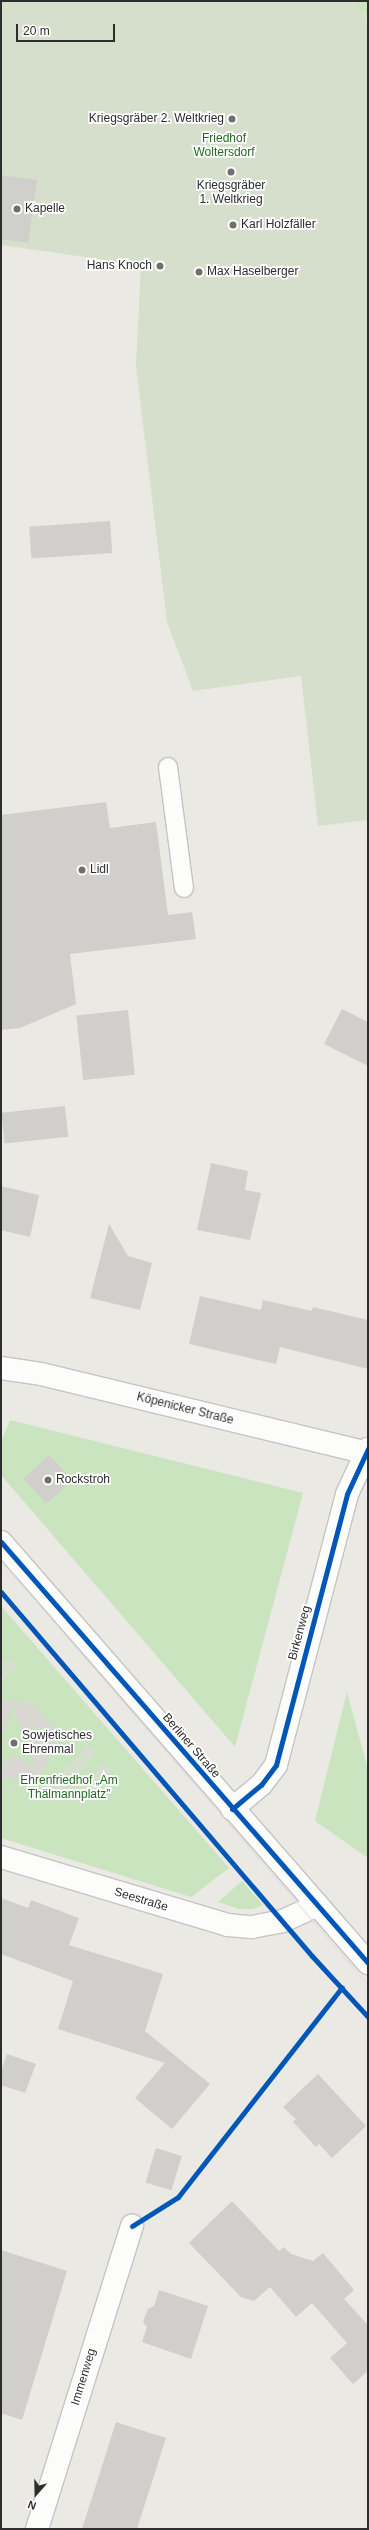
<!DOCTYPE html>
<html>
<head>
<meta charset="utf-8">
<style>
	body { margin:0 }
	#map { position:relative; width:369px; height:2530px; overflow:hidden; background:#ebe9e4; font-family:Arial,sans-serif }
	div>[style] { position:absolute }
	.green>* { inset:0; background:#c9e4bf }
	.cemetery>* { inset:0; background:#d6dfcc; transform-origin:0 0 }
	.plaza>* { inset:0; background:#d9d7d2 }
	.building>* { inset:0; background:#d0cfcb; transform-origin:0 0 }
	.roads { filter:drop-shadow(1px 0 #c5c4c3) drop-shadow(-1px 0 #c5c4c3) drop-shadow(0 1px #c5c4c3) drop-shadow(0 -1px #c5c4c3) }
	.service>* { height:18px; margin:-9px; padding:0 9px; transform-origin:9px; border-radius:9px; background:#fcfcfb }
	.minor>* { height:22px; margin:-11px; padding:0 11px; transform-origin:11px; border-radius:11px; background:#fcfcfb }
	.tertiary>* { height:22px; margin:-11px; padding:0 11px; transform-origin:11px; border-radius:11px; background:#fcfcfb }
	.tram>* { height:1px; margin:-0.5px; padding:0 0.5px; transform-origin:0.5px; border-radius:0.5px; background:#dfdfe0 }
	.cycleway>* { height:5px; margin:-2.5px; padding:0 2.5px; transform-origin:2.5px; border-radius:2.5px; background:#0057b8 }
	.dots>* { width:11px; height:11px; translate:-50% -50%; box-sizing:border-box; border:2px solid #fff; border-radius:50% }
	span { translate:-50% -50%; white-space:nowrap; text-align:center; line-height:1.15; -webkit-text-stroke:3.5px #fff; paint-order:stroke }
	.poi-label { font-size:12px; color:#2d2d2d }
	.right { translate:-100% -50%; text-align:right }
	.left { translate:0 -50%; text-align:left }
	.park-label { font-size:12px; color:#256820 }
	.street-label { font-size:12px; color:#2d2d2d }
	.frame { position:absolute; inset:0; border:2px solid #2d2d2d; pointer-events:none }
	.north { position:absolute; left:16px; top:2474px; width:40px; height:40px; -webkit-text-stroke:3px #fff; paint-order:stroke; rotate:200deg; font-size:11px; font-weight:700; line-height:16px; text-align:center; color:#2d2d2d }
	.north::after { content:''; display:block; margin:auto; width:14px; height:18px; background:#2d2d2d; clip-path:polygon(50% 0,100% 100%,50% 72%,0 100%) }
	.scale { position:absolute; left:16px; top:24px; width:99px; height:18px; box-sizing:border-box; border:2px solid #2d2d2d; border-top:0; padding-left:5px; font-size:12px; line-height:14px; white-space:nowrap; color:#2d2d2d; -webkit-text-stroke:3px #fff; paint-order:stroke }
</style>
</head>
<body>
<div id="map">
	<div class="green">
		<div style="clip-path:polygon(352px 1px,368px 1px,368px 18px,359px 10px)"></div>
		<div style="clip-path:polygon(10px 1420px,303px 1493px,235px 1747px,1px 1475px,1px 1442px)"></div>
		<div style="clip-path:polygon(1px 1606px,229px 1868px,191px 1897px,1px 1838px)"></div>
		<div style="clip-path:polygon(347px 1692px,368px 1770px,368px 1858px,315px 1821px)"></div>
		<div style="clip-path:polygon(242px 1881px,263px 1905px,253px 1909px,239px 1909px,218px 1902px)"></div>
	</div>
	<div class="cemetery">
		<div style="clip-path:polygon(1px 1px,352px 1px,368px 20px,368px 820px,318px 826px,301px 676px,193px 691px,167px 622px,136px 366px,141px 265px,1px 245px)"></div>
		<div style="clip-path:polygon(9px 1658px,17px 1666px,1px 1682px,1px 1667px)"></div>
		<div style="left:87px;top:1745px;width:12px;height:63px;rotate:42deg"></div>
		<div style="left:104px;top:1763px;width:11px;height:49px;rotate:41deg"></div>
	</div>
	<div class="plaza">
		<div style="clip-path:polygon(10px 1700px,30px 1703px,39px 1710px,53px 1728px,55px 1737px,53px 1749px,47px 1766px,37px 1775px,19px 1780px,1px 1777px,1px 1766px,13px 1756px,36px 1766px,26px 1744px,48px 1727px,22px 1730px,12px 1705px,6px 1731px,1px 1731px,1px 1703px)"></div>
	</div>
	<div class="building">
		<div style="clip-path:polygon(1px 175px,37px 180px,28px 243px,1px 239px)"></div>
		<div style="left:110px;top:521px;width:32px;height:81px;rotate:86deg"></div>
		<div style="clip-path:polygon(106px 802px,110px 828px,156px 822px,168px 915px,192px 912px,196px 939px,70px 954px,76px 1004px,20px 1028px,1px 1030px,1px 815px)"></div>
		<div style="clip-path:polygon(342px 1009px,368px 1022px,368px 1066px,324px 1044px)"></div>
		<div style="left:128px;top:1010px;width:65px;height:52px;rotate:84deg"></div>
		<div style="left:65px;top:1106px;width:31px;height:64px;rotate:84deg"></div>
		<div style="clip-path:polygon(211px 1163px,248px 1171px,245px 1190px,261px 1193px,250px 1240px,197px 1230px)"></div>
		<div style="clip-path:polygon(1px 1186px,39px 1195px,30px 1237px,1px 1230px)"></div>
		<div style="clip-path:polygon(109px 1224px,128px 1256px,152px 1263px,140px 1310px,90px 1298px)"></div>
		<div style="clip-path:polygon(200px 1296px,261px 1310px,263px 1300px,312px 1311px,313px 1307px,368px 1320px,368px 1369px,280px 1347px,276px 1364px,189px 1344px)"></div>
		<div style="left:49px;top:1455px;width:34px;height:35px;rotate:47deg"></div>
		<div style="clip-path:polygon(1px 1898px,28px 1908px,31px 1900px,79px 1918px,69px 1945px,163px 1974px,145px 2031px,210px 2084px,172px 2129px,135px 2098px,165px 2063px,58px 2029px,73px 1981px,1px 1954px)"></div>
		<div style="clip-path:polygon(7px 2054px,36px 2064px,25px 2093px,1px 2085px,1px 2071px)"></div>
		<div style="clip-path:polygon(318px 2074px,366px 2126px,332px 2158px,319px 2144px,316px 2147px,293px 2122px,296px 2119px,283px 2107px)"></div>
		<div style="left:156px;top:2148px;width:27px;height:36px;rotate:17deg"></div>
		<div style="clip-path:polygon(232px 2201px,279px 2251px,284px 2247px,291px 2254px,313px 2261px,323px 2253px,354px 2290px,344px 2299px,368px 2325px,368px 2371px,353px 2384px,330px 2358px,347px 2343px,312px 2303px,296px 2317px,270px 2287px,254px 2301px,241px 2297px,189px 2243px)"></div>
		<div style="clip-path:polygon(1px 2250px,67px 2271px,22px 2420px,1px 2413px)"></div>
		<div style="clip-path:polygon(159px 2290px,208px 2306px,191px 2359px,142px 2342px,147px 2327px,143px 2322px,148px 2309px,154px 2306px)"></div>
		<div style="clip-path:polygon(116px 2422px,166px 2438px,137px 2529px,82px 2529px)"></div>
	</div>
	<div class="roads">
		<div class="service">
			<div style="left:168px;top:767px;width:122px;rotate:82.5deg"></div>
		</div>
		<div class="minor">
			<div style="left:1px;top:1368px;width:40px;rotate:8.5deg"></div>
			<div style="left:41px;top:1374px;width:336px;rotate:13.6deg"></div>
			<div style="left:232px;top:1809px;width:38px;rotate:-40deg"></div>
			<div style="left:261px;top:1785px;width:25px;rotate:-53deg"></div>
			<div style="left:276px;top:1765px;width:280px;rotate:-75.3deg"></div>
			<div style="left:347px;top:1494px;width:50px;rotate:-65deg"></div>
			<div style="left:37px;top:2529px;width:318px;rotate:-72.6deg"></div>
		</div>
		<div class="tertiary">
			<div style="left:1px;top:1542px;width:559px;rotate:48.92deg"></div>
			<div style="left:1px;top:1857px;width:236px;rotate:16.7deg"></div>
			<div style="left:227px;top:1925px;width:25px;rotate:5deg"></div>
			<div style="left:252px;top:1927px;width:32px;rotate:-11deg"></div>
			<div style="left:283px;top:1921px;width:38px;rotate:-25deg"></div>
		</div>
	</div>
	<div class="tram">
		<div style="left:1px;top:1561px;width:561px;rotate:49.12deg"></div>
	</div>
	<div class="cycleway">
		<div style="left:1px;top:1542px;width:559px;rotate:48.92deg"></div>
		<div style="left:1px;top:1592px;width:479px;rotate:49.5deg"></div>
		<div style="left:312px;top:1956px;width:83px;rotate:47.4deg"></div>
		<div style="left:232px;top:1809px;width:38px;rotate:-40deg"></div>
		<div style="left:261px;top:1785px;width:25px;rotate:-53deg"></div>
		<div style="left:276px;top:1765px;width:280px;rotate:-75.3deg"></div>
		<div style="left:347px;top:1494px;width:50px;rotate:-65deg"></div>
		<div style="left:132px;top:2226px;width:54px;rotate:-32.2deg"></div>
		<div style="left:178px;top:2197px;width:266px;rotate:-52deg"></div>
	</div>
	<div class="dots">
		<div style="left:232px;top:119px;background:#706f6d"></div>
		<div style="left:231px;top:172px;background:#706f6d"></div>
		<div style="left:17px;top:209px;background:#706f6d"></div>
		<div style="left:233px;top:225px;background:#706f6d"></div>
		<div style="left:160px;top:266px;background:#706f6d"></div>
		<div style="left:199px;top:272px;background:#706f6d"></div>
		<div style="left:82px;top:870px;background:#706f6d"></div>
		<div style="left:48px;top:1480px;background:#706f6d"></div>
		<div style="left:14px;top:1743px;background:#706f6d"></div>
	</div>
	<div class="poi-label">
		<span class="right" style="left:224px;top:119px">Kriegsgräber 2. Weltkrieg</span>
		<span style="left:231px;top:193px">Kriegsgräber<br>1. Weltkrieg</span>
		<span class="left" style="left:25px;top:209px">Kapelle</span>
		<span class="left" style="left:241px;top:225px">Karl Holzfäller</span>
		<span class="right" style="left:152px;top:266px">Hans Knoch</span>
		<span class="left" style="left:207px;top:272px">Max Haselberger</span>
		<span class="left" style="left:90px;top:870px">Lidl</span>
		<span class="left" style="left:56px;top:1480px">Rockstroh</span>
		<span class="left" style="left:22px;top:1743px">Sowjetisches<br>Ehrenmal</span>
	</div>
	<div class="park-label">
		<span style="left:224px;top:146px">Friedhof<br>Woltersdorf</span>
		<span style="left:69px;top:1788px">Ehrenfriedhof „Am<br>Thälmannplatz”</span>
	</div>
	<div class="street-label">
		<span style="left:185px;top:1409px;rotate:14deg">Köpenicker Straße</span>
		<span style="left:300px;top:1633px;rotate:-75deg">Birkenweg</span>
		<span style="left:191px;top:1746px;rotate:49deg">Berliner Straße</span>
		<span style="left:141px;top:1900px;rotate:17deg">Seestraße</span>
		<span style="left:84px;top:2377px;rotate:-73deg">Immenweg</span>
	</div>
	<div class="frame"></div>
	<div class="north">N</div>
	<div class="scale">20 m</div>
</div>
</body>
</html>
